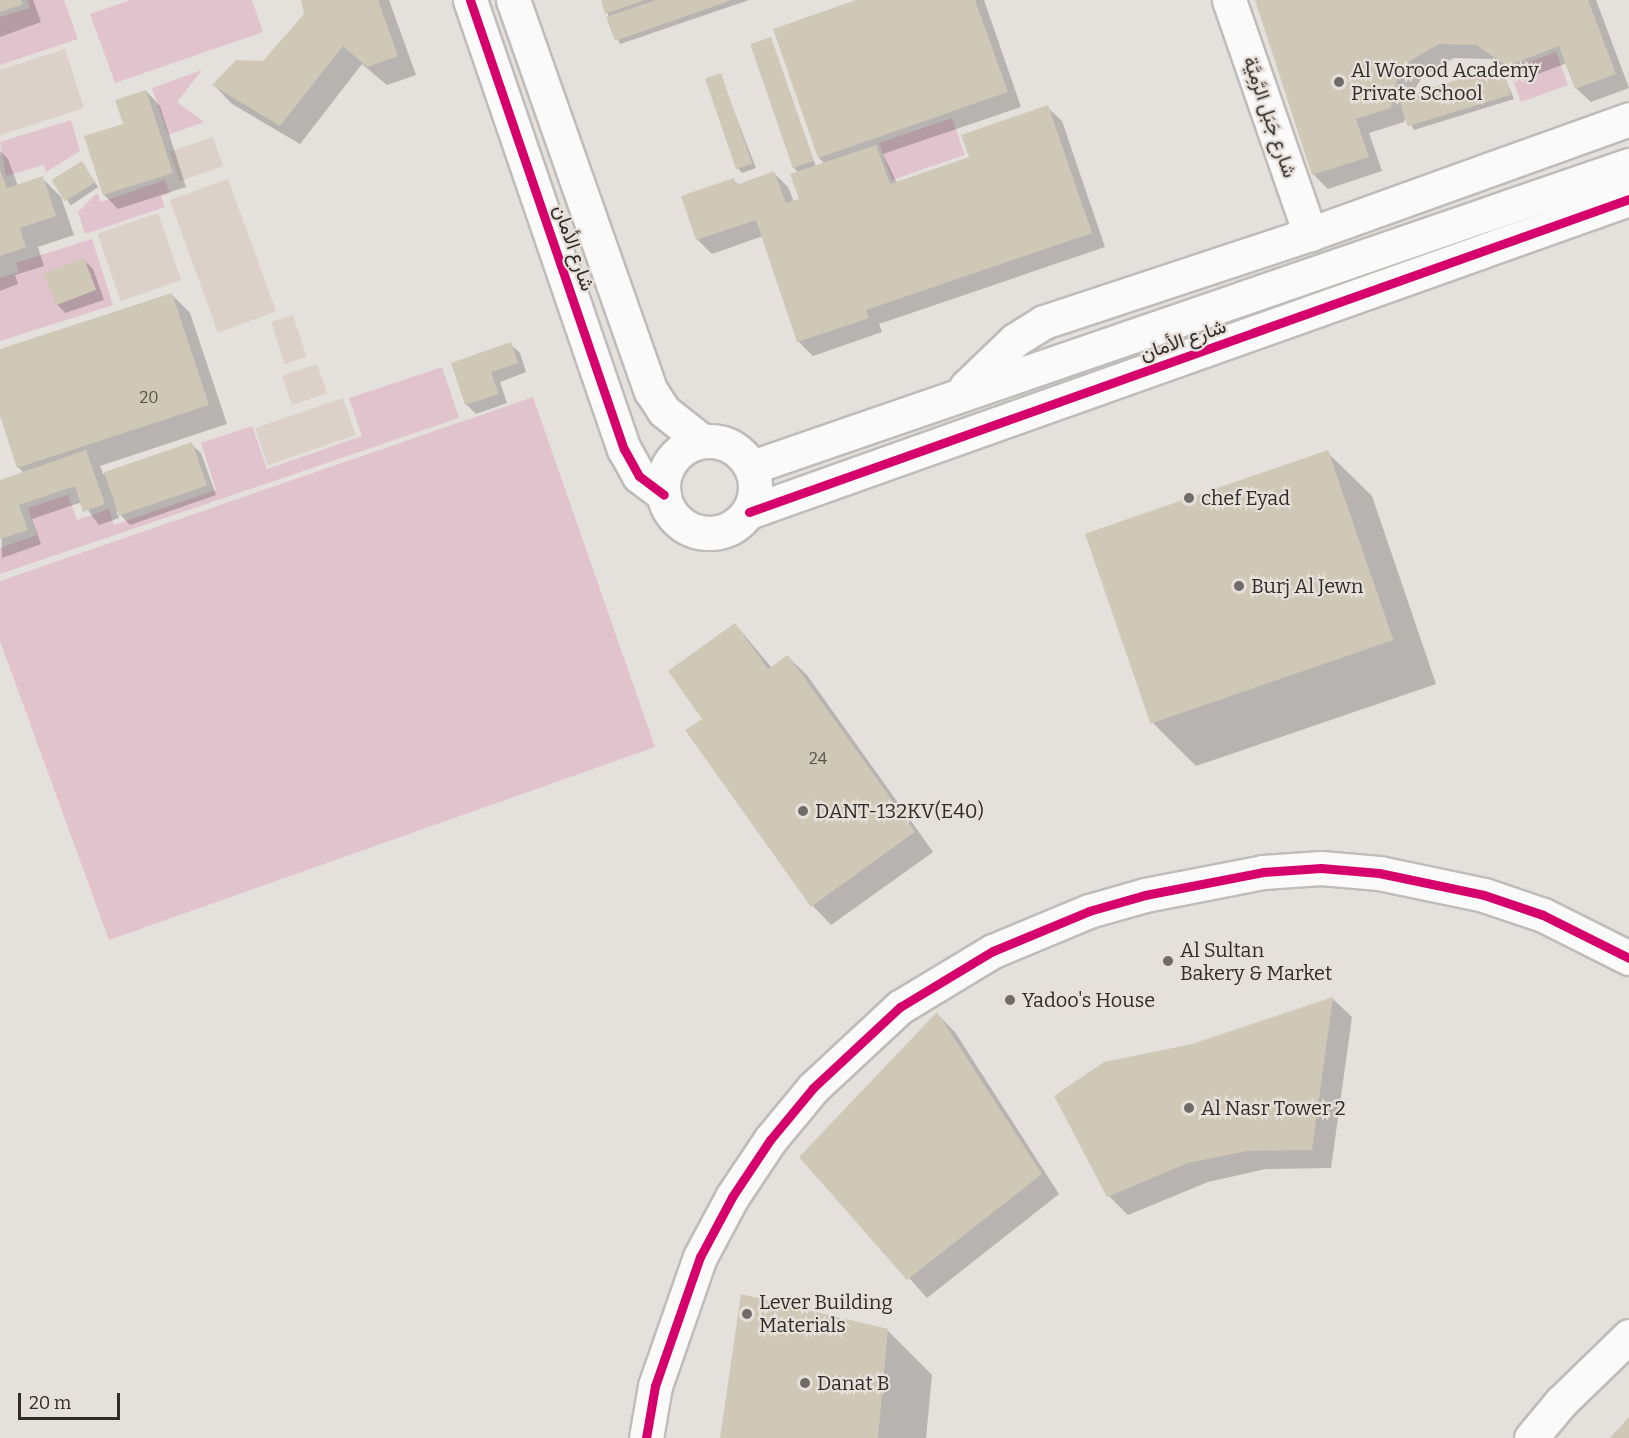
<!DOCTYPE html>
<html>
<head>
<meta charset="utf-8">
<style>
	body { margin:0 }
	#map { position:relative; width:1629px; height:1438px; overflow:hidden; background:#e4e0dc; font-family:Bitter,Vazirmatn,serif }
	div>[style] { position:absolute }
	.built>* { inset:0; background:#dbd1c9; transform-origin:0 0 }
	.green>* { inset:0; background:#e1c3cd; transform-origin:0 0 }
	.shadow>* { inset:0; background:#0003; transform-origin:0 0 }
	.building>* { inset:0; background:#cfc8b7; transform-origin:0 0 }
	.roads { filter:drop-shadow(2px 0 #bfbcb9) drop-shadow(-2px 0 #bfbcb9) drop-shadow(0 2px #bfbcb9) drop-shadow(0 -2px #bfbcb9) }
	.street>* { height:33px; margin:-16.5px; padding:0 16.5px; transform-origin:16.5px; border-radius:16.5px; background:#fbfafa }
	.street>.ring { margin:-16.5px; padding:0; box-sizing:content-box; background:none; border:33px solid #fbfafa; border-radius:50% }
	.cycleway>* { height:9px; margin:-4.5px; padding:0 4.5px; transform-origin:4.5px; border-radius:4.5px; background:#d6006c }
	.dots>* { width:16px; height:16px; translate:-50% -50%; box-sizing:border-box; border:3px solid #e7dfd9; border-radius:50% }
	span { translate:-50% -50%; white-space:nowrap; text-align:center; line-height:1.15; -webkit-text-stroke:4.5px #e7dfd9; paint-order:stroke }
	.number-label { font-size:16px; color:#57534c }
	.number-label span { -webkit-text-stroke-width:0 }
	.poi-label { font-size:20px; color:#2f2c29 }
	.left { translate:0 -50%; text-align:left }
	.street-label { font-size:20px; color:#2f2c29 }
	.scale { position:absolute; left:18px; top:1393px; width:102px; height:27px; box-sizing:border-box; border:3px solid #2f2c29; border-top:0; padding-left:8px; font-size:18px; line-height:21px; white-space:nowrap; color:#2f2c29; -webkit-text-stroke:4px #e7dfd9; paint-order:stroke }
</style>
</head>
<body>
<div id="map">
	<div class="built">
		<div style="clip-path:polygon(65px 49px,84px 108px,0 135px,0 70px)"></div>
		<div style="left:213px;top:137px;width:31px;height:46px;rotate:71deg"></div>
		<div style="left:228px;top:179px;width:141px;height:62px;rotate:70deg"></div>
		<div style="left:158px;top:213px;width:71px;height:64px;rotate:71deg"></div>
		<div style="left:293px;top:315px;width:44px;height:23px;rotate:72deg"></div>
		<div style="left:317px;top:364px;width:31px;height:37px;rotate:71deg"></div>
		<div style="left:343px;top:398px;width:39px;height:93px;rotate:71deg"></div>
	</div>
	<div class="green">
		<div style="clip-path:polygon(27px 0,64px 0,78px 39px,0 65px,0 17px,30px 8px)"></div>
		<div style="clip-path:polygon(131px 0,252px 0,263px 32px,115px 83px,90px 14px)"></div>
		<div style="left:1556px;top:52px;width:35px;height:50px;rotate:70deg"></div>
		<div style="clip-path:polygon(202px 70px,177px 102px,204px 122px,168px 135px,152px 88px)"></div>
		<div style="left:952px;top:118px;width:39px;height:77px;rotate:71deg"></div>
		<div style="clip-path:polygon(71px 120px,80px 151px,46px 172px,44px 165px,6px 176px,0 142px)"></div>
		<div style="clip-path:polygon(165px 180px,170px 193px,161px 196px,165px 207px,85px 234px,78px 212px,97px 193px,101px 202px)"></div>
		<div style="clip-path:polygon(92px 239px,113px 305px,0 341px,0 278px,19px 272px,16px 263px)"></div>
		<div style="clip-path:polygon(442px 367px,459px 418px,0 574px,0 548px,37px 535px,28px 508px,68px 495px,77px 520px,109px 509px,114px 525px,216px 490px,201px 443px,252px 426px,267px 469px,362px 436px,349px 398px)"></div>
		<div style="clip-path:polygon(533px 397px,655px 747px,109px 940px,0 641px,0 581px)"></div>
	</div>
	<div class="shadow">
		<div style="clip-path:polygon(0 0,33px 0,41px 22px,0 37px)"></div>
		<div style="clip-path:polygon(303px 0,389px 0,416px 75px,387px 85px,362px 64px,300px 144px,232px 104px,214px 85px,264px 63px,306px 14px)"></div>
		<div style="clip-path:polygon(602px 0,749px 0,620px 44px)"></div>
		<div style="clip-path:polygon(861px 0,984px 0,1021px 107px,883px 154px,897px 183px,971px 158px,1047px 107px,1062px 121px,1105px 247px,879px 324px,882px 332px,813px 356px,799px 342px,763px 236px,712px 254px,698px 240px,683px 197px,733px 180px,739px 185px,774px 173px,788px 187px,794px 202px,801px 200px,799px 173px,793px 167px,771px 39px,816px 167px,825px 164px,819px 158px)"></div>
		<div style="clip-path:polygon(1256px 0,1596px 0,1629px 88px,1591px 102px,1576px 88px,1567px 63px,1522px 80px,1491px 59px,1454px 58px,1423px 76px,1411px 95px,1501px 68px,1514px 99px,1414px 130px,1406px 115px,1404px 122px,1369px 133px,1382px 171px,1328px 189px,1314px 175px)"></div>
		<div style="clip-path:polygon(720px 75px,756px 168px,742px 173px,738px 168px)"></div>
		<div style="clip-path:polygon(146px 91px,160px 106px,186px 187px,118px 209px,104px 195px,125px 125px)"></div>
		<div style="clip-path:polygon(0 151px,8px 159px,18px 186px,42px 178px,61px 197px,74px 235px,38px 247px,44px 266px,15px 275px,18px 284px,0 291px)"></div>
		<div style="left:82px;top:163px;width:29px;height:33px;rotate:56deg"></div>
		<div style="clip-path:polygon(84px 260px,93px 269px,104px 300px,65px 313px,56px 303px)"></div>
		<div style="clip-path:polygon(171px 294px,190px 313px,227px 424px,100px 466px,103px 474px,191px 444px,201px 453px,216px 495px,130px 525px,116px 510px,119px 518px,99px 525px,82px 502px,32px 519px,41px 544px,2px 558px,0 482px,24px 473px,18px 467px,0 411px,0 350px)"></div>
		<div style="clip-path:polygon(510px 344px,520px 353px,526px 372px,500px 382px,507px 403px,476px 414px,466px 404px)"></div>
		<div style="clip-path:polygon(1327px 452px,1372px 496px,1436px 684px,1196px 766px,1152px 722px)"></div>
		<div style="clip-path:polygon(735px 624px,772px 668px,788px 657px,807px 675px,933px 852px,831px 925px,813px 906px,704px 719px)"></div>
		<div style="clip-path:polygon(1333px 999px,1352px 1017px,1331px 1168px,1266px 1169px,1208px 1182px,1128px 1215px,1109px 1196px,1193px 1045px)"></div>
		<div style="clip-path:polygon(937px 1014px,955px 1032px,1059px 1194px,927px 1298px,801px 1157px)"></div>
		<div style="clip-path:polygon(887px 1330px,932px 1375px,926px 1438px,721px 1438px)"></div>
	</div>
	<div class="building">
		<div style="clip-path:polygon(0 0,21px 0,23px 4px,0 12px)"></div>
		<div style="clip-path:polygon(301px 0,378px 0,398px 56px,367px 67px,343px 46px,280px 126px,212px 85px,236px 60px,263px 61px,304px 14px)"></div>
		<div style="clip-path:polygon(601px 0,645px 0,605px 14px)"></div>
		<div style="clip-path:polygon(656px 0,732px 0,615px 41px,606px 17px)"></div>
		<div style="clip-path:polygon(856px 0,975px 0,1008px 92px,818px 158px,773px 29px)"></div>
		<div style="clip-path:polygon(1255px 0,1588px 0,1616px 74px,1575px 89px,1559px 46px,1507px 66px,1476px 45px,1439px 44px,1408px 62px,1398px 76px,1391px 108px,1356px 119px,1369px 157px,1312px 175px)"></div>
		<div style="left:771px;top:37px;width:131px;height:22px;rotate:71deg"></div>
		<div style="left:1502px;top:66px;width:30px;height:108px;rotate:73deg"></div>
		<div style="left:721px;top:73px;width:96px;height:17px;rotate:71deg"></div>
		<div style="clip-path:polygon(146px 90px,173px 173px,103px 195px,84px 136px,123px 124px,115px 100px)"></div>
		<div style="clip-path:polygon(1048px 105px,1092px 233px,866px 310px,869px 318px,797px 342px,756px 220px,696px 240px,681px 196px,734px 178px,736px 185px,774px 171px,786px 203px,799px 199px,790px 174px,876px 145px,890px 184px,969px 157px,961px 135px)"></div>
		<div style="left:82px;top:161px;width:25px;height:36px;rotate:58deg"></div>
		<div style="clip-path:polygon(0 170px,7px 188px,43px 176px,56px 216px,20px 228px,26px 247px,0 256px)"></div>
		<div style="left:84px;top:258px;width:34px;height:43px;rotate:69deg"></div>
		<div style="clip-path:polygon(172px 293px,209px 405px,17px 468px,0 416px,0 349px)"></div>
		<div style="clip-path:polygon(511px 342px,518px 363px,491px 372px,499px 394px,465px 405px,451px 363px)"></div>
		<div style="left:192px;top:442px;width:46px;height:93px;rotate:71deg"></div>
		<div style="clip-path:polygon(86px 450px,105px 504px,83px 512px,75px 486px,19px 505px,28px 530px,0 539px,0 480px)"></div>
		<div style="left:1328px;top:450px;width:201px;height:257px;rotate:71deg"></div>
		<div style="clip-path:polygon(735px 623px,768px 669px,788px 655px,915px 832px,811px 907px,685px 730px,702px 719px,668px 671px)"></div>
		<div style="clip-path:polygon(1333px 997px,1312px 1150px,1247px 1151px,1188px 1163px,1107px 1197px,1054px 1096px,1104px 1062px,1192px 1044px)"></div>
		<div style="clip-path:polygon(937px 1012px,1042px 1174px,907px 1280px,799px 1157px)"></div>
		<div style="clip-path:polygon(741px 1294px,888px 1329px,878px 1438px,720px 1438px)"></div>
		<div style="clip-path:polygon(1629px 1417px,1629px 1438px,1610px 1438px)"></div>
	</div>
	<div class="roads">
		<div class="street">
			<div style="left:470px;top:0;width:475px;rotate:71.1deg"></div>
			<div style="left:624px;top:449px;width:31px;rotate:61deg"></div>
			<div style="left:639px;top:476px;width:31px;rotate:37deg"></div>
			<div style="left:513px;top:0;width:415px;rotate:70.6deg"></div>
			<div style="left:651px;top:391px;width:24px;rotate:57deg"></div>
			<div style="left:664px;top:411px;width:48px;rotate:38.3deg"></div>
			<div style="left:1229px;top:0;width:248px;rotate:70.9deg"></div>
			<div style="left:966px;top:387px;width:68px;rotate:-43.8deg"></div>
			<div style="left:1015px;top:340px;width:34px;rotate:-32deg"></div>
			<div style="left:1044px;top:322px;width:280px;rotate:-18.3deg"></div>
			<div style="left:1310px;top:234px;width:339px;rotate:-19.8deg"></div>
			<div class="ring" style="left:663px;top:441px;width:59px;height:59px"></div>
			<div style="left:752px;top:467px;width:928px;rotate:-19deg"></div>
			<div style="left:749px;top:512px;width:934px;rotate:-19.58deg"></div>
			<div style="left:646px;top:1438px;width:53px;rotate:-80.2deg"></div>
			<div style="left:655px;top:1386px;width:137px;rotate:-70.8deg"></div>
			<div style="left:700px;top:1257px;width:68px;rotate:-61.9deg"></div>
			<div style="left:732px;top:1197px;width:69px;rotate:-56.3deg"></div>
			<div style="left:770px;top:1140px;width:67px;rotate:-50.4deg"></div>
			<div style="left:813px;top:1088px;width:119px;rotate:-43deg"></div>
			<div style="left:900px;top:1007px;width:109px;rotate:-31.1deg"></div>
			<div style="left:993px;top:951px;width:104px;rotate:-22.6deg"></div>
			<div style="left:1089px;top:911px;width:58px;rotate:-15.9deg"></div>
			<div style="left:1145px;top:895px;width:120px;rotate:-11deg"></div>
			<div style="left:1263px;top:872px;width:58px;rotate:-3.9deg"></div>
			<div style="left:1321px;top:868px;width:58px;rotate:4.9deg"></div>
			<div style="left:1379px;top:873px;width:107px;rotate:11.8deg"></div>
			<div style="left:1484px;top:895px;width:62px;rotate:18.7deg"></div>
			<div style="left:1543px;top:915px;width:96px;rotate:26.6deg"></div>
			<div style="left:1531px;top:1438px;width:47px;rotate:-50.2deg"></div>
			<div style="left:1561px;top:1402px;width:95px;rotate:-44.1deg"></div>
		</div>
	</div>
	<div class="cycleway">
		<div style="left:470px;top:0;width:475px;rotate:71.1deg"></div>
		<div style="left:624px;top:449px;width:31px;rotate:61deg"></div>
		<div style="left:639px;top:476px;width:31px;rotate:37deg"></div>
		<div style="left:749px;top:512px;width:934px;rotate:-19.58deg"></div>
		<div style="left:646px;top:1438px;width:53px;rotate:-80.2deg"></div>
		<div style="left:655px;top:1386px;width:137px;rotate:-70.8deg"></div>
		<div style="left:700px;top:1257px;width:68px;rotate:-61.9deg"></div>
		<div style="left:732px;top:1197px;width:69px;rotate:-56.3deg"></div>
		<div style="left:770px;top:1140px;width:67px;rotate:-50.4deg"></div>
		<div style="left:813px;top:1088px;width:119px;rotate:-43deg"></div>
		<div style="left:900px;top:1007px;width:109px;rotate:-31.1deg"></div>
		<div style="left:993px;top:951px;width:104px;rotate:-22.6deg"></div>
		<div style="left:1089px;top:911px;width:58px;rotate:-15.9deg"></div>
		<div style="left:1145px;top:895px;width:120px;rotate:-11deg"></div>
		<div style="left:1263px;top:872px;width:58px;rotate:-3.9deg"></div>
		<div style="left:1321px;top:868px;width:58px;rotate:4.9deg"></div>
		<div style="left:1379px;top:873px;width:107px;rotate:11.8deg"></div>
		<div style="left:1484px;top:895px;width:62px;rotate:18.7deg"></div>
		<div style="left:1543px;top:915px;width:96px;rotate:26.6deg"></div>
	</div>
	<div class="dots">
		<div style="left:1339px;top:82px;background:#6e6b68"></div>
		<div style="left:1189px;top:498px;background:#6e6b68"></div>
		<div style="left:1239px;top:586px;background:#6e6b68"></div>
		<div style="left:803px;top:811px;background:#6e6b68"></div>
		<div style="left:1168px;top:961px;background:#6e6b68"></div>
		<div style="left:1010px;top:1000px;background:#6e6b68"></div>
		<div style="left:1189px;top:1108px;background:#6e6b68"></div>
		<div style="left:747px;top:1314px;background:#6e6b68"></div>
		<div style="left:805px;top:1383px;background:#6e6b68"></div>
	</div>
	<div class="number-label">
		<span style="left:149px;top:398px">20</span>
		<span style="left:818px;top:759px">24</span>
	</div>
	<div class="poi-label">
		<span class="left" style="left:1351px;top:82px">Al Worood Academy<br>Private School</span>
		<span class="left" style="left:1201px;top:498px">chef Eyad</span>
		<span class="left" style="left:1251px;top:586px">Burj Al Jewn</span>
		<span class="left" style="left:815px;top:811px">DANT-132KV(E40)</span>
		<span class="left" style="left:1180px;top:962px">Al Sultan<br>Bakery &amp; Market</span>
		<span class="left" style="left:1022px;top:1000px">Yadoo's House</span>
		<span class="left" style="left:1201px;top:1108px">Al Nasr Tower 2</span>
		<span class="left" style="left:759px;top:1314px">Lever Building<br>Materials</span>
		<span class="left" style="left:817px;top:1383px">Danat B</span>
	</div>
	<div class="street-label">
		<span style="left:1270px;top:117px;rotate:71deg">شارع جَبَل الرَّمِيَّة</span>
		<span style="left:574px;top:248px;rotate:71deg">شارع الأمان</span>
		<span style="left:1183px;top:340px;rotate:-19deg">شارع الأمان</span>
	</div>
	<div class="scale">20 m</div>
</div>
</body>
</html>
